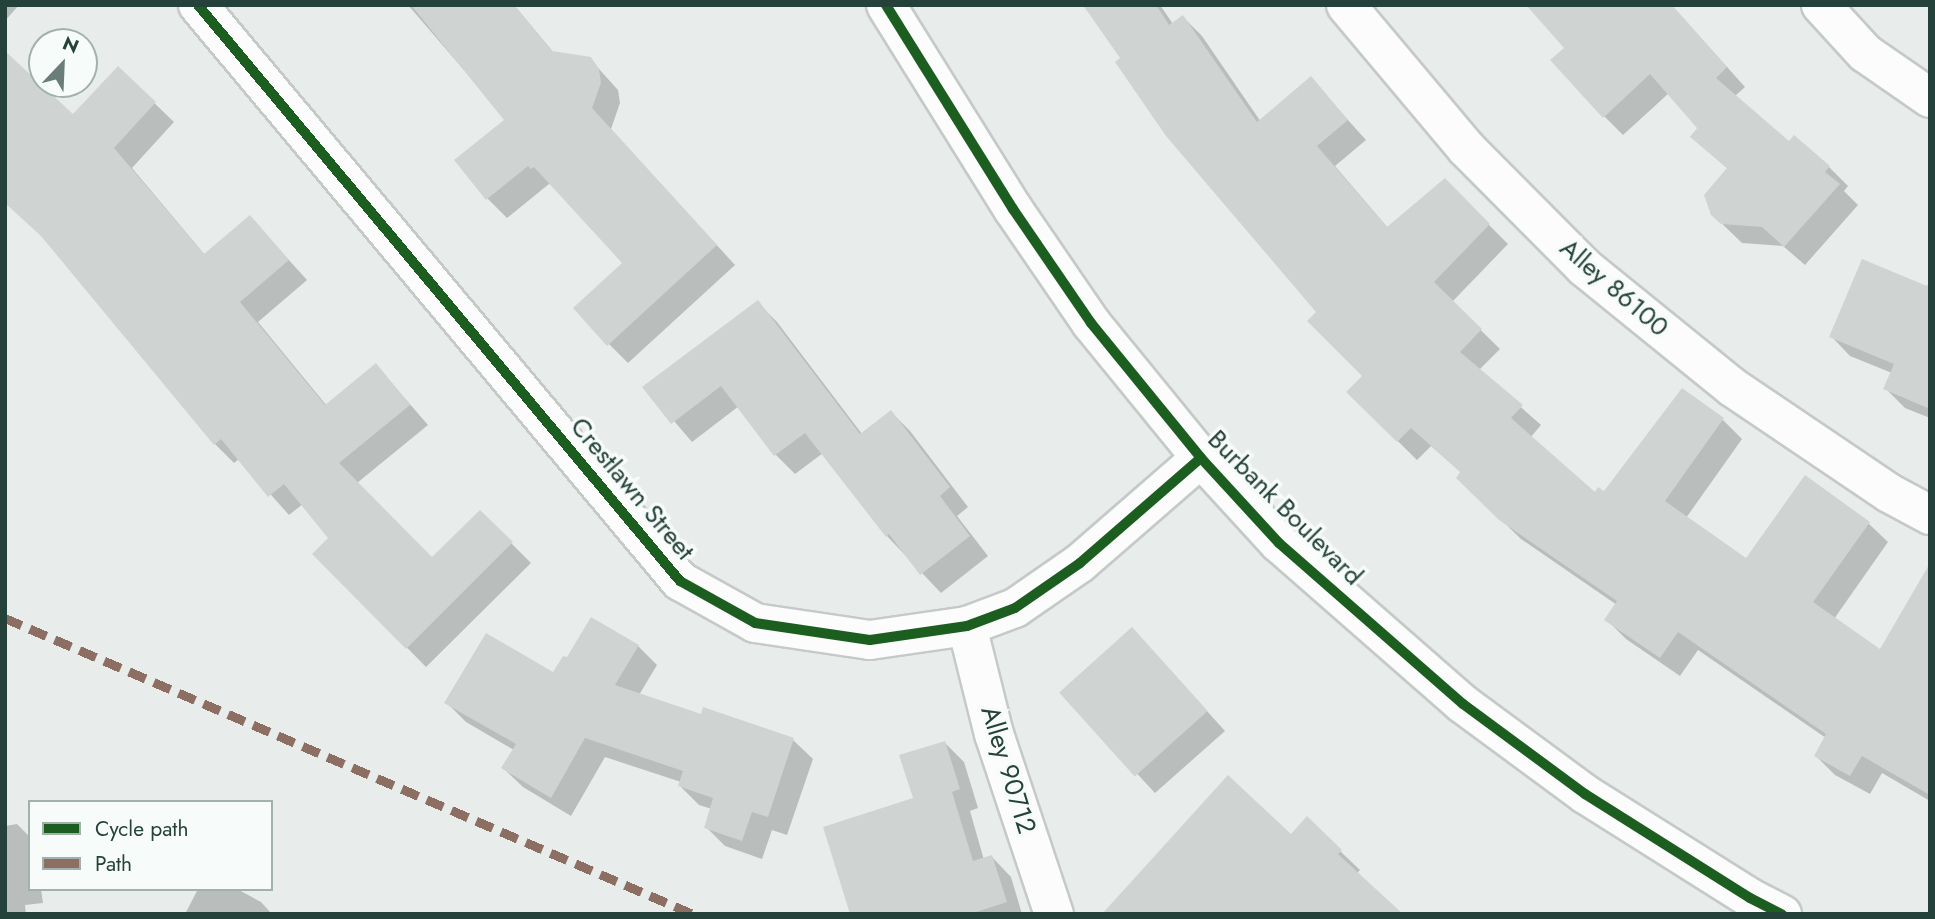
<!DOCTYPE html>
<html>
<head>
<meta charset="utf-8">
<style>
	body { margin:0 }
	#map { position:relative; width:1935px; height:919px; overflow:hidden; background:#e8edeb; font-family:Jost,sans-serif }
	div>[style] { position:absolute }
	.shadow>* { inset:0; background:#0003 }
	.building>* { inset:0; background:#cfd4d2; transform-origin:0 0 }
	.roads { filter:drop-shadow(2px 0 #c5cac8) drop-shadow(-2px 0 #c5cac8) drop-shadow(0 2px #c5cac8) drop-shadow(0 -2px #c5cac8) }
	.minor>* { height:38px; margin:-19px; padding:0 19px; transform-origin:19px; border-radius:19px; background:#fcfcfc }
	.quiet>* { height:9px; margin-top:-4.5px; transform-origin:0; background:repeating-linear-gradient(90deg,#8d6e63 0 18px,transparent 0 27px) }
	.cycleway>* { height:10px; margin:-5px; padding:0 5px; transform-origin:5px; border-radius:5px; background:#1b5e20 }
	span { translate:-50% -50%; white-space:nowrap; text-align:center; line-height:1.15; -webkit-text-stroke:7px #f7fbf9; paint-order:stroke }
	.street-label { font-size:26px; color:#24423a }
	.frame { position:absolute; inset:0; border:7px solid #24423a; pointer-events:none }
	.legend { position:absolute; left:28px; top:800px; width:245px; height:91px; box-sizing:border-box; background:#f7fbf9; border:2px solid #a3b1ad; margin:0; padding:9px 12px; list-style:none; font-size:21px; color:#24423a }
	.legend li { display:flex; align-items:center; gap:14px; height:35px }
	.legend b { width:35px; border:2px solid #a3b1ad }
	.north { position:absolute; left:28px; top:28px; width:70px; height:70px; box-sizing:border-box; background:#f7fbf9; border:2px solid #a3b1ad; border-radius:50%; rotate:23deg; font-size:19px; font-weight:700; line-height:28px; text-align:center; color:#24423a }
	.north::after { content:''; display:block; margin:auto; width:24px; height:32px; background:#697e78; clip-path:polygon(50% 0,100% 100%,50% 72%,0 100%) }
</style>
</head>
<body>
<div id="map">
	<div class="shadow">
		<div style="clip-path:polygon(5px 5px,19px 5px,5px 21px)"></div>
		<div style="clip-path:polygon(408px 5px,514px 5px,554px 53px,590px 59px,618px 90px,620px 103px,611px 129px,735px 265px,628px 363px,609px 344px,625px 263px,554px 186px,549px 184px,507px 218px,488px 199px,457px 161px,507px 120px)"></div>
		<div style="clip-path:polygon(1083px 5px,1160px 5px,1173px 24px,1183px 17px,1202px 36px,1261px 122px,1311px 79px,1366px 140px,1335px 166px,1388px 228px,1445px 181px,1508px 244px,1452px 302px,1500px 349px,1479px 370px,1541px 425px,1530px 438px,1595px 495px,1605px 494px,1723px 420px,1742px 439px,1686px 518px,1747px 560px,1868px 523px,1888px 542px,1834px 619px,1881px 651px,1930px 566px,1930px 801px,1882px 773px,1870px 794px,1835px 775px,1816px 756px,1826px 738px,1698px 650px,1680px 676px,1626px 639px,1607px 620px,1617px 605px,1521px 539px,1458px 478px,1462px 473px,1431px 446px,1417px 460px,1348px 392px,1365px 376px)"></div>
		<div style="clip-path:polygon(1683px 18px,1745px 87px,1735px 96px,1789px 143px,1829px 167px,1848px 186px,1844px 191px,1858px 205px,1805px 265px,1783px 246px,1742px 243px,1712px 214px,1728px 169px,1692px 137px,1700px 128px,1669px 93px,1623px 135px,1604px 116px)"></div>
		<div style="clip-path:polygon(118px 68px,174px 122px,132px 168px,205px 255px,250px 217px,307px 280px,258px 322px,327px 406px,376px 365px,428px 425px,357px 483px,432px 559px,480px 512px,531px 563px,426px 667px,315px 554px,331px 539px,303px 504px,289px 515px,239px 459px,234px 463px,215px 444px,73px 116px)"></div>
		<div style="clip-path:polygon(1930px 290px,1930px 418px,1905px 408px,1885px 388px,1892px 373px,1850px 356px,1831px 336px)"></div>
		<div style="clip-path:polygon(758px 303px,777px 322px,862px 434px,891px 412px,910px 431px,968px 507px,957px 516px,988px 556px,941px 593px,887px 536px,823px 453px,795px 474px,776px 455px,739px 406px,692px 442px,645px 387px)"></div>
		<div style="clip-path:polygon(638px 646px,657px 665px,639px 695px,702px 716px,793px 740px,813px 759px,787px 835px,772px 830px,762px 859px,725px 846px,706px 827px,712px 809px,699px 805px,680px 786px,681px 782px,605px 757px,571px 816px,523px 787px,503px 768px,514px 750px,466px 722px,447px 703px,554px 675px)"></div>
		<div style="clip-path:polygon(1151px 649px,1225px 731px,1155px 793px,1062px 693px)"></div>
		<div style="clip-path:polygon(945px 743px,964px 762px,978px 808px,970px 811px,984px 860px,992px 857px,1011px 877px,1022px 914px,851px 914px)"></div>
		<div style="clip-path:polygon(17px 824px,30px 837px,30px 889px,41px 889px,43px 903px,25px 905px,26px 914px,5px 914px,5px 826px)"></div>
		<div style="clip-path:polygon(1291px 837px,1340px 851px,1360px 870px,1357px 873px)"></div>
		<div style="clip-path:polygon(198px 889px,237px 889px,261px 902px,272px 914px,185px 914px)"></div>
	</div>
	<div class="building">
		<div style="clip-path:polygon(411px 5px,514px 5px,552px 51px,591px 57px,599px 69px,601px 83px,592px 108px,717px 245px,607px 346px,573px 308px,622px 263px,534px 167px,531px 169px,528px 166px,486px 200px,454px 160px,504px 120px)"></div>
		<div style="clip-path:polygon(1083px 5px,1156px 5px,1169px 25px,1183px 15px,1257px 122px,1311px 76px,1348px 120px,1317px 146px,1387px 227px,1445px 178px,1490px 224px,1434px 282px,1482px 329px,1460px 352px,1523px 405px,1511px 418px,1595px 492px,1598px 487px,1604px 491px,1682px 388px,1724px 418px,1665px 501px,1746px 558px,1805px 475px,1870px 522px,1813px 602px,1880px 649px,1930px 563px,1930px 795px,1862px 756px,1850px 776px,1814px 756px,1826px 734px,1678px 632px,1660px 658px,1604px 620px,1617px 601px,1499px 520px,1456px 478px,1460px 472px,1411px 428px,1397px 442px,1346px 392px,1362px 376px,1307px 321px,1316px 312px,1166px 136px,1115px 62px,1120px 58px)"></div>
		<div style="clip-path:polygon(1526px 5px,1672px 5px,1727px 67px,1716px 78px,1789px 141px,1794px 135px,1830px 166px,1825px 172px,1840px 184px,1784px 247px,1762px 227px,1721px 224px,1711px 215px,1704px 195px,1727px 168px,1690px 137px,1697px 128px,1650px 74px,1603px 118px,1550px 60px,1564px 48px)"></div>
		<div style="clip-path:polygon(5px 51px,73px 114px,118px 66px,156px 102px,114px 148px,204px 254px,250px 215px,289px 260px,240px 302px,325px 405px,376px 363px,410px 405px,339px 463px,432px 557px,480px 510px,513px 542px,406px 649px,312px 554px,328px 538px,284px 484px,268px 497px,221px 439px,214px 445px,41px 236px,5px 203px)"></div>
		<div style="clip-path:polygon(1862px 259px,1927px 286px,1930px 279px,1930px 409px,1883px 389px,1894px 364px,1829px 337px)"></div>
		<div style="clip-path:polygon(758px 300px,860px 434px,891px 410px,950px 487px,940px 496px,970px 536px,920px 575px,889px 534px,886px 537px,805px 433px,774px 456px,721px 386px,671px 424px,642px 387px)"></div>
		<div style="clip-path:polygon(591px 617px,639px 645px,615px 685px,701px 714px,703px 707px,794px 738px,768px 817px,752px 812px,742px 841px,704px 828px,713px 798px,678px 786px,683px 771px,585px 738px,551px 798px,501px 768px,516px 744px,444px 703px,486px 633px,553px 672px,563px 656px,567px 657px)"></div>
		<div style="left:1132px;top:627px;width:113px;height:98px;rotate:48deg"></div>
		<div style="clip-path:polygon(945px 741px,960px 789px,952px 792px,973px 861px,992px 855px,1007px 902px,970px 914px,850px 914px,823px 827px,913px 798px,899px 755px)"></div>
		<div style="clip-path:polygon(1228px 775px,1291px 834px,1307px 816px,1342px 850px,1338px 854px,1403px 914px,1102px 914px)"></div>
	</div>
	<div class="roads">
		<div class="minor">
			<div style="left:198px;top:5px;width:751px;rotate:50.08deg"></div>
			<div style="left:680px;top:581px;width:86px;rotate:29.2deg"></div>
			<div style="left:755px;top:623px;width:116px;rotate:8.4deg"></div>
			<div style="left:870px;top:640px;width:98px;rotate:-8.2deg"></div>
			<div style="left:967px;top:626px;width:51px;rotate:-20.6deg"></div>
			<div style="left:1015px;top:608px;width:79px;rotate:-34.7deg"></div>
			<div style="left:1080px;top:563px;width:160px;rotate:-41deg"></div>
			<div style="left:886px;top:5px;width:240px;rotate:58.1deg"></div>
			<div style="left:1013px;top:209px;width:138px;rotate:55.6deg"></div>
			<div style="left:1091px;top:323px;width:174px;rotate:50.8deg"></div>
			<div style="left:1201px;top:458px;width:115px;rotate:47.5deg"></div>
			<div style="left:1279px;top:543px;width:244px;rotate:41.2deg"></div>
			<div style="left:1463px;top:704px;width:152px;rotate:36.4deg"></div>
			<div style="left:1585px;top:794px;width:195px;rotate:32.2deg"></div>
			<div style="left:1750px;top:898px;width:36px;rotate:27deg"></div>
			<div style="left:1346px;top:5px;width:187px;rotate:50deg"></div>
			<div style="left:1466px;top:148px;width:168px;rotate:45.2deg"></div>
			<div style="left:1584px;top:267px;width:191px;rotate:39deg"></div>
			<div style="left:1732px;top:387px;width:189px;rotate:34deg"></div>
			<div style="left:1889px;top:493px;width:47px;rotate:28.2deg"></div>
			<div style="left:1821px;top:5px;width:65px;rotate:47.5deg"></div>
			<div style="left:1865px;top:53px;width:79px;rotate:34.7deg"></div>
			<div style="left:967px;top:626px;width:111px;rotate:76deg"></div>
			<div style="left:994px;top:734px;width:190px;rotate:71.6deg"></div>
		</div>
	</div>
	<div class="quiet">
		<div style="left:5px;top:618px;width:749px;rotate:23.28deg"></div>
	</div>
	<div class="cycleway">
		<div style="left:198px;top:5px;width:751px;rotate:50.08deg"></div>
		<div style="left:680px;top:581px;width:86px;rotate:29.2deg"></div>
		<div style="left:755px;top:623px;width:116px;rotate:8.4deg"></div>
		<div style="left:870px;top:640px;width:98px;rotate:-8.2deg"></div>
		<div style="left:967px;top:626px;width:51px;rotate:-20.6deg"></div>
		<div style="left:1015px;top:608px;width:79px;rotate:-34.7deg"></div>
		<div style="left:1080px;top:563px;width:160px;rotate:-41deg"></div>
		<div style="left:886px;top:5px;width:240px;rotate:58.1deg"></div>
		<div style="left:1013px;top:209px;width:138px;rotate:55.6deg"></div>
		<div style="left:1091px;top:323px;width:174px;rotate:50.8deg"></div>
		<div style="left:1201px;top:458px;width:115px;rotate:47.5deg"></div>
		<div style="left:1279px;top:543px;width:244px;rotate:41.2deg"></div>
		<div style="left:1463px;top:704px;width:152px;rotate:36.4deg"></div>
		<div style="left:1585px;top:794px;width:195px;rotate:32.2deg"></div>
		<div style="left:1750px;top:898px;width:36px;rotate:27deg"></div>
	</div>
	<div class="street-label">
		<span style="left:1614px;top:288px;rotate:41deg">Alley 86100</span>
		<span style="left:632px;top:489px;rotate:50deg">Crestlawn Street</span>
		<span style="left:1285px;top:508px;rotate:45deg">Burbank Boulevard</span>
		<span style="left:1008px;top:770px;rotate:73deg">Alley 90712</span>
	</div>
	<div class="frame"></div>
	<ul class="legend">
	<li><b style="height:9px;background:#1b5e20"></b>Cycle path</li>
	<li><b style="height:9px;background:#8d6e63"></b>Path</li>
	</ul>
	<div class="north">N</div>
</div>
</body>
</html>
